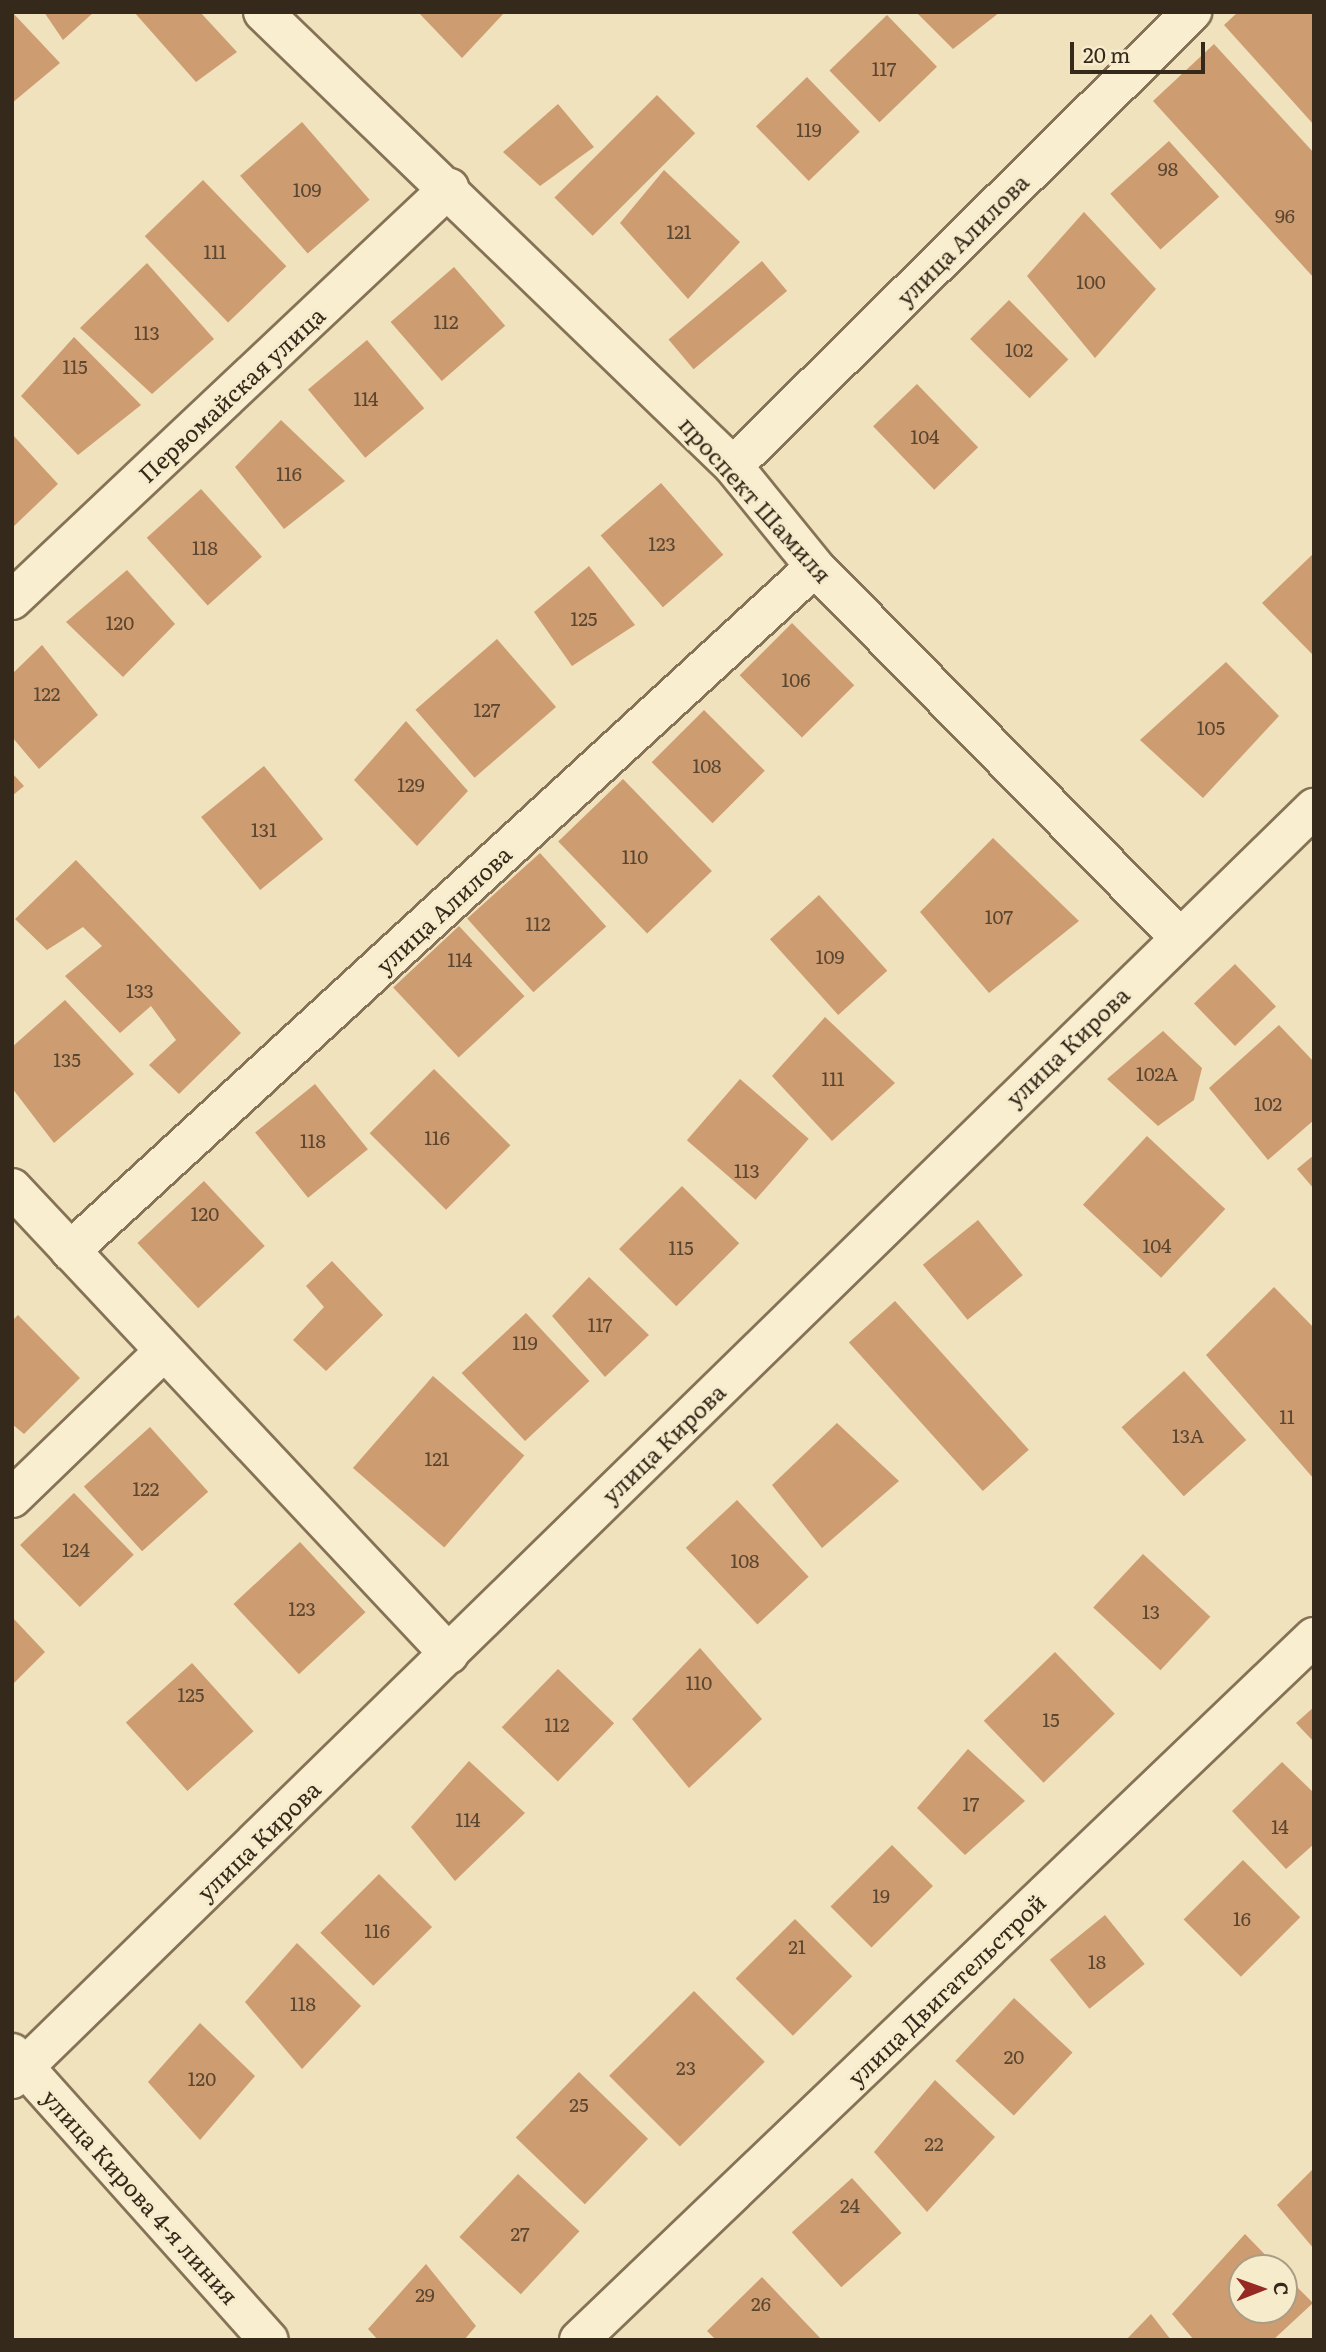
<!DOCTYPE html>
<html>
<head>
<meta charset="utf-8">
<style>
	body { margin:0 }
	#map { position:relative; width:1326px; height:2352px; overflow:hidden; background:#efe2bd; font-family:Literata,serif }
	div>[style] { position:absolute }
	.building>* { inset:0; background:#ce9c71; transform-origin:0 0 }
	.roads { filter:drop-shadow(2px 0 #867256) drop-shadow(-2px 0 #867256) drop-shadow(0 2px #867256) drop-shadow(0 -2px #867256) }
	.minor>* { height:38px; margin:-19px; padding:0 19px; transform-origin:19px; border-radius:19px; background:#f9efd0 }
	span { translate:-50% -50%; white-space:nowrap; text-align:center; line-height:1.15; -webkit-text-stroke:6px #f6eccc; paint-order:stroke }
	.number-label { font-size:19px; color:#5b4630 }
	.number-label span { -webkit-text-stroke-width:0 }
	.street-label { font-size:23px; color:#35291b }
	.frame { position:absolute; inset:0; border:14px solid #35291b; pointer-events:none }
	.north { position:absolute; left:1228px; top:2254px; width:70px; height:70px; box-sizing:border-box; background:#f6eccc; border:2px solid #a99e85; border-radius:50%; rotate:89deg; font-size:19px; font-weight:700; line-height:28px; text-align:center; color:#35291b }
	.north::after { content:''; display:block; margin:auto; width:24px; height:32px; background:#972924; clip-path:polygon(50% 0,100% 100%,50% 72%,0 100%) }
	.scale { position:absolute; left:1070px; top:42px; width:135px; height:32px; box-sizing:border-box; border:4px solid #35291b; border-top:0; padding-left:9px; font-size:21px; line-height:24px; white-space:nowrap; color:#35291b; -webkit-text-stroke:5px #f6eccc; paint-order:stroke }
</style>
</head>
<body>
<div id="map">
	<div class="building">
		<div style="clip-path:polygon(12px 12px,60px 63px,12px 103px)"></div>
		<div style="clip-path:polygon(44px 12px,94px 12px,63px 40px)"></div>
		<div style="clip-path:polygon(134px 12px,200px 12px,237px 52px,196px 82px)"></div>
		<div style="clip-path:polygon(418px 12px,505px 12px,462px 58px)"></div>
		<div style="clip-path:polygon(916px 12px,1000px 12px,953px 49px)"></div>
		<div style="clip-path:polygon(1238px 12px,1314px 12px,1314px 125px,1224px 25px)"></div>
		<div style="left:887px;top:15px;width:72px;height:80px;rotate:46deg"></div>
		<div style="clip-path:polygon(1214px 44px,1314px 153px,1314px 278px,1153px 101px)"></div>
		<div style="left:807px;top:77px;width:76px;height:71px;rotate:46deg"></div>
		<div style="left:657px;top:95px;width:54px;height:145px;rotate:45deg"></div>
		<div style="clip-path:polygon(558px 104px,594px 147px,540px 186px,503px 152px)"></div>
		<div style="left:302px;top:122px;width:103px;height:82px;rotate:49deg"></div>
		<div style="left:1169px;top:141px;width:75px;height:79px;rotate:48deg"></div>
		<div style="clip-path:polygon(664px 170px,740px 242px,688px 299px,620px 223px)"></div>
		<div style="left:203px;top:180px;width:120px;height:81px;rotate:46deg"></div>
		<div style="clip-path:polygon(1084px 212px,1156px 289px,1095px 358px,1027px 276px)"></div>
		<div style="left:762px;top:261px;width:39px;height:122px;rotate:50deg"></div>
		<div style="clip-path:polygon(147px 263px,214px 339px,152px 394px,80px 328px)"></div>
		<div style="left:454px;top:267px;width:78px;height:84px;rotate:49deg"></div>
		<div style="left:1009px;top:300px;width:84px;height:55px;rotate:45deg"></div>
		<div style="clip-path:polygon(74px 337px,141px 405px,78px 455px,21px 396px)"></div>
		<div style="left:367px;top:340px;width:89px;height:77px;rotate:50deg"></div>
		<div style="left:917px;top:384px;width:88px;height:61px;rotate:46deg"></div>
		<div style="clip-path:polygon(281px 420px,345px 481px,284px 529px,235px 467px)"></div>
		<div style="clip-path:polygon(12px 434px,58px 484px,12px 528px)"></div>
		<div style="left:661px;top:483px;width:95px;height:80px;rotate:49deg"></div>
		<div style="left:201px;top:489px;width:91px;height:73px;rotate:48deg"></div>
		<div style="clip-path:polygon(1314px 553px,1314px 656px,1262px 603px)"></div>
		<div style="clip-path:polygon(589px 566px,635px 625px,572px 666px,534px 612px)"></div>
		<div style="clip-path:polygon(127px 570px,175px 624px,123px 677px,66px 622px)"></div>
		<div style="left:792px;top:623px;width:88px;height:74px;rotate:45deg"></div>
		<div style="left:497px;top:639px;width:90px;height:108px;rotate:49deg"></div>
		<div style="clip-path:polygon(42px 645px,98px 715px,39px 769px,12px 737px,12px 674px)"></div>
		<div style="clip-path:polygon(1226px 662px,1279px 716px,1203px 798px,1140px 740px)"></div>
		<div style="left:704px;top:710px;width:86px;height:74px;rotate:45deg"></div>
		<div style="clip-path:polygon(406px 721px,468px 791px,417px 846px,354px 780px)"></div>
		<div style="left:264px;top:766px;width:94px;height:81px;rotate:51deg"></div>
		<div style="clip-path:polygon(12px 773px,24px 786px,12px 796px)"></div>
		<div style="left:623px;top:779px;width:128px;height:90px;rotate:46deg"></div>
		<div style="clip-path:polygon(993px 838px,1079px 921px,989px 993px,920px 912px)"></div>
		<div style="left:540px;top:853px;width:99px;height:98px;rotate:48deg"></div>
		<div style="clip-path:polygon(76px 860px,241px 1033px,179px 1094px,149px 1065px,176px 1040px,151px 1006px,120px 1033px,65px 976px,102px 946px,83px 927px,47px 950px,15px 919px)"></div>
		<div style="left:819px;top:895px;width:102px;height:66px;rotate:48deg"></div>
		<div style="left:459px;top:926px;width:96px;height:90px;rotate:47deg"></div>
		<div style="left:1235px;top:964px;width:59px;height:57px;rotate:46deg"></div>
		<div style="clip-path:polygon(65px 1000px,134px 1074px,54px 1143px,12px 1088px,12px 1047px)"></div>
		<div style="clip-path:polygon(825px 1017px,895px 1083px,832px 1141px,772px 1076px)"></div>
		<div style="clip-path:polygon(1279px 1025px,1314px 1062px,1314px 1120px,1268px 1160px,1209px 1088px)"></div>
		<div style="clip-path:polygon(1163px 1031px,1202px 1068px,1194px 1100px,1158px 1126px,1107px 1079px)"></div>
		<div style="left:434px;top:1069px;width:108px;height:91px;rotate:45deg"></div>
		<div style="left:740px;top:1079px;width:91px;height:81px;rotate:41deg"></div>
		<div style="left:315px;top:1084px;width:84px;height:77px;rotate:51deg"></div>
		<div style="left:1147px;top:1136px;width:107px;height:94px;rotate:43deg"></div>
		<div style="clip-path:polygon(1314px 1155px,1314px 1189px,1297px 1169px)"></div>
		<div style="left:204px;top:1181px;width:89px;height:91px;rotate:47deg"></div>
		<div style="left:682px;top:1186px;width:81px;height:89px;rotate:45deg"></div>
		<div style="left:978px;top:1220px;width:71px;height:71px;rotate:51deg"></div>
		<div style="clip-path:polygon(332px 1261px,383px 1315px,326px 1371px,293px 1340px,324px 1307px,306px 1286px)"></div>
		<div style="clip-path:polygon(589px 1277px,649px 1335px,605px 1377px,552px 1316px)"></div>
		<div style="clip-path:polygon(1274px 1287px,1314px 1328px,1314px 1479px,1206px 1355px)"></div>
		<div style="left:895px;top:1301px;width:200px;height:62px;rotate:48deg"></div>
		<div style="left:526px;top:1313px;width:93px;height:88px;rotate:47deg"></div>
		<div style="clip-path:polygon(18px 1315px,80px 1378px,24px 1434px,12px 1424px,12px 1321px)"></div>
		<div style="left:1184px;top:1371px;width:93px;height:84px;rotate:48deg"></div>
		<div style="left:433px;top:1376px;width:121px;height:122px;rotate:41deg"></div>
		<div style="clip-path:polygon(837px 1423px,899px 1481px,822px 1548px,772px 1485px)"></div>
		<div style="left:150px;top:1427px;width:87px;height:89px;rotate:48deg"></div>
		<div style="left:74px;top:1493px;width:86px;height:75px;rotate:46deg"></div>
		<div style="left:737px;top:1500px;width:105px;height:70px;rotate:47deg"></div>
		<div style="left:300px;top:1542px;width:96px;height:91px;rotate:47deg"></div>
		<div style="left:1143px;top:1554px;width:92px;height:73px;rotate:43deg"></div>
		<div style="clip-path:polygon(12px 1617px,45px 1652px,12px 1685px)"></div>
		<div style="clip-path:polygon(700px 1648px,762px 1719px,689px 1788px,632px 1719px)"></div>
		<div style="left:1055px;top:1652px;width:86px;height:99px;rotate:46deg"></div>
		<div style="left:192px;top:1663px;width:92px;height:89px;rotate:48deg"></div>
		<div style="left:558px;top:1669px;width:78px;height:81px;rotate:44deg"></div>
		<div style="clip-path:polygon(1314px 1707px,1314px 1742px,1296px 1723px)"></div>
		<div style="clip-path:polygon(968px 1749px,1025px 1801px,965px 1855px,917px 1808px)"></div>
		<div style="clip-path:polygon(469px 1761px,525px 1813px,455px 1881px,411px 1827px)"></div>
		<div style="clip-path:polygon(1282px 1762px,1314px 1793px,1314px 1844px,1286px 1869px,1232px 1811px)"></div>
		<div style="left:892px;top:1845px;width:58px;height:87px;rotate:45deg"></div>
		<div style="left:1243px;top:1860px;width:81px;height:84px;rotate:45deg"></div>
		<div style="left:379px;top:1874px;width:75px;height:83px;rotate:45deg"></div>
		<div style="left:1105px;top:1915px;width:63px;height:71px;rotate:51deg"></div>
		<div style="left:795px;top:1919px;width:81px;height:84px;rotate:45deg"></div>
		<div style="clip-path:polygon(297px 1943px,361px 2006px,302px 2069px,245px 2002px)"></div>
		<div style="left:694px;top:1991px;width:100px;height:120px;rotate:45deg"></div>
		<div style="left:1014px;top:1998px;width:80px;height:86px;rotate:43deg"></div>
		<div style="clip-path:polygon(200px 2023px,255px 2076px,200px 2140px,148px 2082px)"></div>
		<div style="left:579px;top:2072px;width:96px;height:91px;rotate:44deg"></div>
		<div style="clip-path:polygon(935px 2080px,995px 2137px,927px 2212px,874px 2152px)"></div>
		<div style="clip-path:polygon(1314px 2168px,1314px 2249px,1277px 2205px)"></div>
		<div style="left:518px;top:2174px;width:84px;height:86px;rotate:43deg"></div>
		<div style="left:852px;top:2178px;width:74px;height:81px;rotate:48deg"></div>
		<div style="clip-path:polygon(1245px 2234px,1278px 2268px,1242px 2268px,1242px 2310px,1284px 2310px,1284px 2274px,1313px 2303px,1273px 2340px,1194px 2340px,1172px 2314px)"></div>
		<div style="clip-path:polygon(426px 2264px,476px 2326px,464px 2340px,378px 2340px,368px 2329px)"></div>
		<div style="clip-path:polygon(762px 2277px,822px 2340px,716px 2340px,707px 2331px)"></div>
		<div style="clip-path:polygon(1151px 2314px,1171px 2340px,1126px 2340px)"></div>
	</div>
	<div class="roads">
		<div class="minor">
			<div style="left:263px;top:12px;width:653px;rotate:44.01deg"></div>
			<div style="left:733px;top:466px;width:130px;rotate:50.9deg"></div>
			<div style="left:815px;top:567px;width:519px;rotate:45.47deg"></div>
			<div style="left:733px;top:466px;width:646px;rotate:-44.69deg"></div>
			<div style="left:12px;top:600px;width:601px;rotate:-43.31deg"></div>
			<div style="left:12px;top:1188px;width:639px;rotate:46.84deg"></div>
			<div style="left:70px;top:1251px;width:1011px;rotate:-42.56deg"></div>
			<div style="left:12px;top:1498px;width:210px;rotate:-44deg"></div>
			<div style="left:12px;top:2053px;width:385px;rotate:48.2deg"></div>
			<div style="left:12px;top:2079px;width:1820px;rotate:-44.31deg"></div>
			<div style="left:579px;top:2340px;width:1017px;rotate:-43.73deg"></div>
		</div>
	</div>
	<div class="number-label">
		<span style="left:884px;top:69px">117</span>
		<span style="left:809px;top:130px">119</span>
		<span style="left:1168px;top:169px">98</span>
		<span style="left:307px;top:190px">109</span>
		<span style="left:1285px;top:216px">96</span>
		<span style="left:679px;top:232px">121</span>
		<span style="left:215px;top:252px">111</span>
		<span style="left:1091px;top:282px">100</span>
		<span style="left:446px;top:322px">112</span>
		<span style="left:147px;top:333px">113</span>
		<span style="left:1019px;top:350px">102</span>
		<span style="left:75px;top:367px">115</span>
		<span style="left:366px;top:399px">114</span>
		<span style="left:925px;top:437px">104</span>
		<span style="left:289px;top:474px">116</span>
		<span style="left:662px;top:544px">123</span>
		<span style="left:205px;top:548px">118</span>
		<span style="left:584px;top:619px">125</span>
		<span style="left:120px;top:623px">120</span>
		<span style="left:796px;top:680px">106</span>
		<span style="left:47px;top:694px">122</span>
		<span style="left:487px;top:710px">127</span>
		<span style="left:1211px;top:728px">105</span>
		<span style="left:707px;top:766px">108</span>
		<span style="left:411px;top:785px">129</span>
		<span style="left:264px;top:830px">131</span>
		<span style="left:635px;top:857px">110</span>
		<span style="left:999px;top:917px">107</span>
		<span style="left:538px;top:924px">112</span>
		<span style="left:830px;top:957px">109</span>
		<span style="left:460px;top:960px">114</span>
		<span style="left:140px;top:991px">133</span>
		<span style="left:67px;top:1060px">135</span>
		<span style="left:1157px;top:1074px">102А</span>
		<span style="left:833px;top:1079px">111</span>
		<span style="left:1268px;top:1104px">102</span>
		<span style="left:437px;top:1138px">116</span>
		<span style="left:313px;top:1141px">118</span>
		<span style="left:747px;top:1171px">113</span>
		<span style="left:205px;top:1214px">120</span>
		<span style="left:1157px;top:1246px">104</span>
		<span style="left:681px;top:1248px">115</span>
		<span style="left:600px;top:1325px">117</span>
		<span style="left:525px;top:1343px">119</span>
		<span style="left:1287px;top:1417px">11</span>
		<span style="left:1188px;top:1436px">13А</span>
		<span style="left:437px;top:1459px">121</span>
		<span style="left:146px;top:1489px">122</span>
		<span style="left:76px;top:1550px">124</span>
		<span style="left:745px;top:1561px">108</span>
		<span style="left:302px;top:1609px">123</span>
		<span style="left:1151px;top:1612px">13</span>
		<span style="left:699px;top:1683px">110</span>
		<span style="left:191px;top:1695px">125</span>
		<span style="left:1051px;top:1720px">15</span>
		<span style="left:557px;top:1725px">112</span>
		<span style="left:971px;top:1804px">17</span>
		<span style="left:468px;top:1820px">114</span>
		<span style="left:1280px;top:1827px">14</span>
		<span style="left:881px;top:1896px">19</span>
		<span style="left:1242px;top:1919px">16</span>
		<span style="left:377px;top:1931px">116</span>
		<span style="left:797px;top:1947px">21</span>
		<span style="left:1097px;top:1962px">18</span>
		<span style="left:303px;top:2004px">118</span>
		<span style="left:1014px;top:2057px">20</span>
		<span style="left:686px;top:2068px">23</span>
		<span style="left:202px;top:2079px">120</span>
		<span style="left:579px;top:2105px">25</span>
		<span style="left:934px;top:2144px">22</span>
		<span style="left:850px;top:2206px">24</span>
		<span style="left:520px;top:2234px">27</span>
		<span style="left:425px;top:2295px">29</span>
		<span style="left:761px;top:2304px">26</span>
	</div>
	<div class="street-label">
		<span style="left:962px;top:239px;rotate:-45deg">улица Алилова</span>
		<span style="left:231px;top:394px;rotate:-43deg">Первомайская улица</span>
		<span style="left:756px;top:499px;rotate:48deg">проспект Шамиля</span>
		<span style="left:443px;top:909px;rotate:-43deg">улица Алилова</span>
		<span style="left:1067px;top:1046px;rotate:-44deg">улица Кирова</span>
		<span style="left:663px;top:1443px;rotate:-44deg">улица Кирова</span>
		<span style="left:258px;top:1840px;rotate:-44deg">улица Кирова</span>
		<span style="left:946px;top:1989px;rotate:-44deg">улица Двигательстрой</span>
		<span style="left:141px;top:2196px;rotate:48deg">улица Кирова 4-я линия</span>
	</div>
	<div class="frame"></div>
	<div class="north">С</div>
	<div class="scale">20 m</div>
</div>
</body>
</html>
